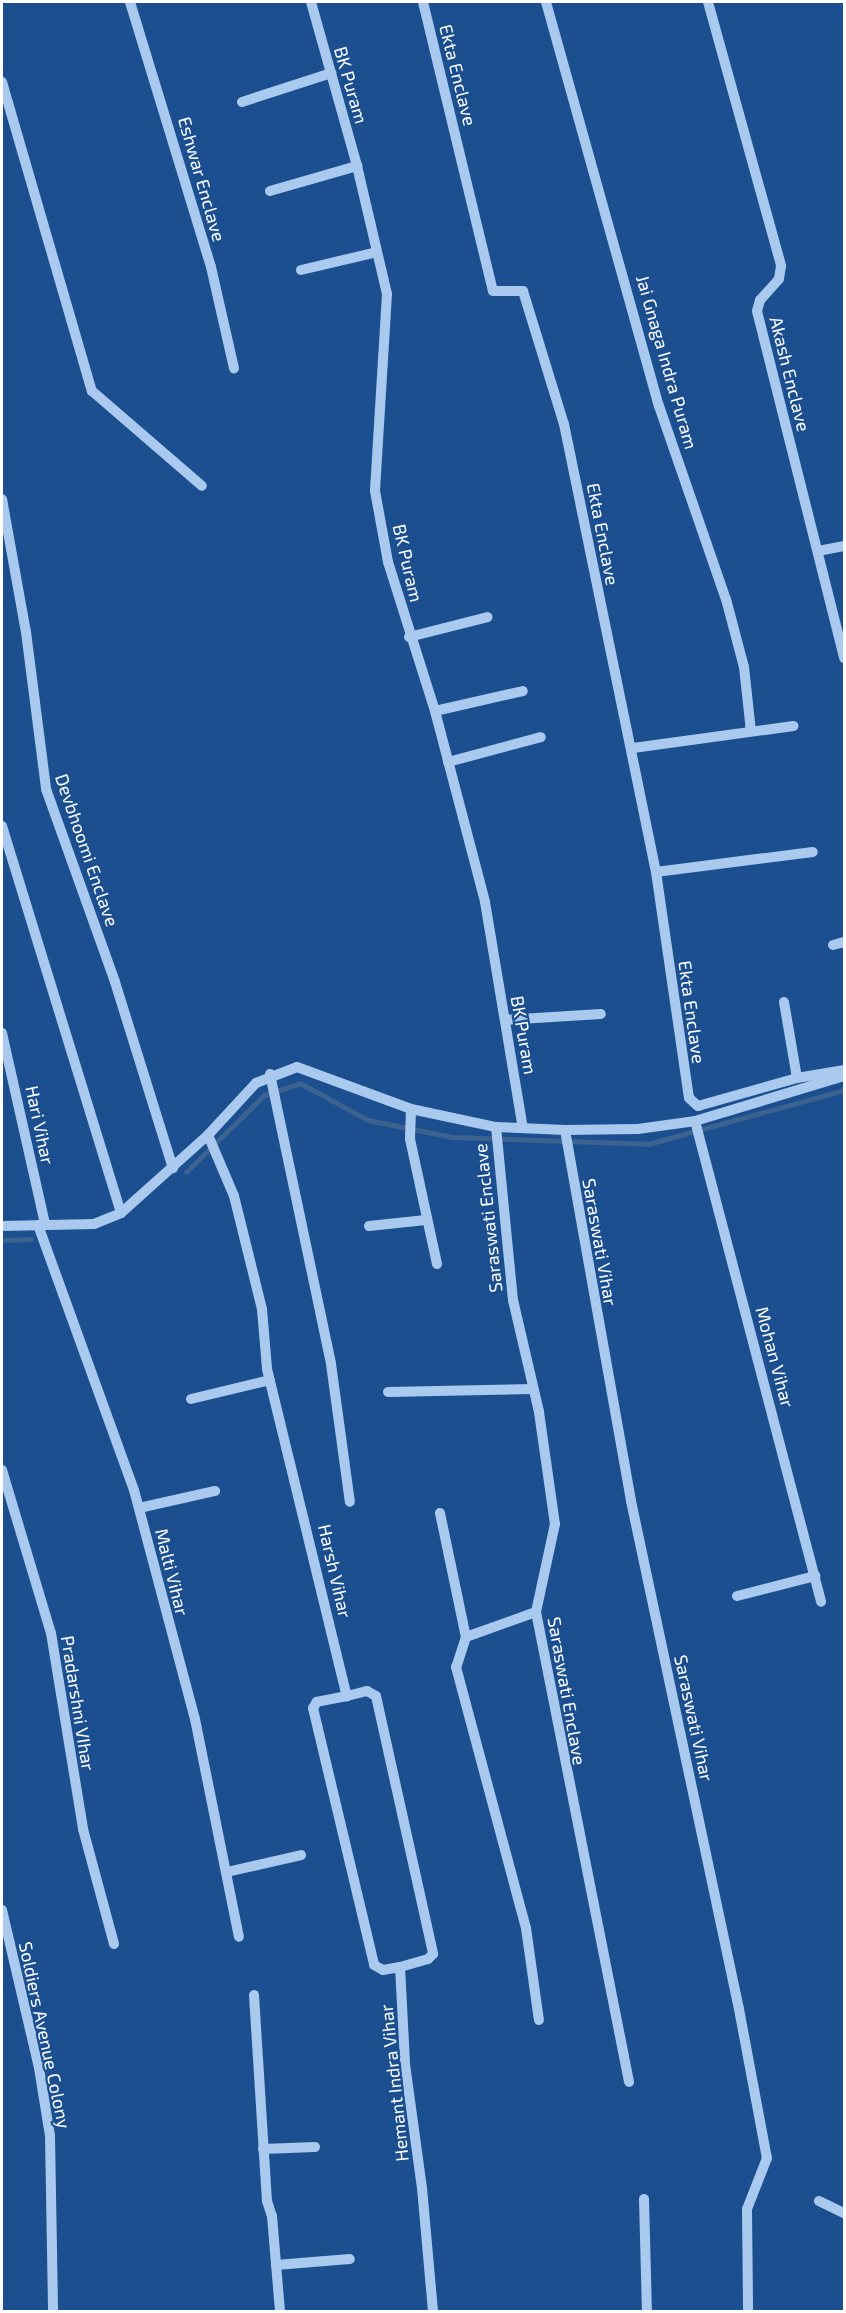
<!DOCTYPE html>
<html>
<head>
<meta charset="utf-8">
<style>
	body { margin:0 }
	#map { position:relative; width:846px; height:2313px; overflow:hidden; background:#1b4f8f; font-family:"Exo 2",sans-serif }
	div>[style] { position:absolute }
	.stream>* { height:5px; margin:-2.5px; padding:0 2.5px; transform-origin:2.5px; border-radius:2.5px; background:#3c6290 }
	.minor>* { height:10px; margin:-5px; padding:0 5px; transform-origin:5px; border-radius:5px; background:#a9c9ee }
	span { translate:-50% -50%; white-space:nowrap; text-align:center; line-height:1.15; -webkit-text-stroke:4.5px #1b4f8f; paint-order:stroke }
	.street-label { font-size:18px; color:#fff }
	.frame { position:absolute; inset:0; border:3px solid #fff; pointer-events:none }
</style>
</head>
<body>
<div id="map">
	<div class="stream">
		<div style="left:186px;top:1172px;width:110px;rotate:-44.6deg"></div>
		<div style="left:264px;top:1095px;width:38px;rotate:-18deg"></div>
		<div style="left:300px;top:1083px;width:77px;rotate:28.6deg"></div>
		<div style="left:368px;top:1120px;width:86px;rotate:11.4deg"></div>
		<div style="left:452px;top:1137px;width:196px;rotate:2deg"></div>
		<div style="left:648px;top:1144px;width:203px;rotate:-15.4deg"></div>
		<div style="left:2px;top:1240px;width:29px;rotate:-2deg"></div>
	</div>
	<div class="minor">
		<div style="left:130px;top:2px;width:277px;rotate:73deg"></div>
		<div style="left:211px;top:267px;width:104px;rotate:77.2deg"></div>
		<div style="left:311px;top:2px;width:170px;rotate:74.3deg"></div>
		<div style="left:357px;top:166px;width:131px;rotate:76.8deg"></div>
		<div style="left:387px;top:294px;width:197px;rotate:93.5deg"></div>
		<div style="left:375px;top:491px;width:72px;rotate:79.6deg"></div>
		<div style="left:388px;top:562px;width:156px;rotate:72.5deg"></div>
		<div style="left:435px;top:711px;width:197px;rotate:75.3deg"></div>
		<div style="left:485px;top:902px;width:229px;rotate:80.5deg"></div>
		<div style="left:423px;top:2px;width:297px;rotate:76.4deg"></div>
		<div style="left:493px;top:291px;width:30px"></div>
		<div style="left:523px;top:291px;width:139px;rotate:72.9deg"></div>
		<div style="left:564px;top:424px;width:457px;rotate:78.4deg"></div>
		<div style="left:656px;top:872px;width:228px;rotate:81.7deg"></div>
		<div style="left:689px;top:1098px;width:12px;rotate:42deg"></div>
		<div style="left:698px;top:1106px;width:103px;rotate:-15.8deg"></div>
		<div style="left:797px;top:1078px;width:48px;rotate:-9.7deg"></div>
		<div style="left:546px;top:2px;width:420px;rotate:74.4deg"></div>
		<div style="left:659px;top:406px;width:204px;rotate:70.9deg"></div>
		<div style="left:726px;top:599px;width:70px;rotate:75.2deg"></div>
		<div style="left:744px;top:667px;width:64px;rotate:83.8deg"></div>
		<div style="left:708px;top:2px;width:274px;rotate:74.5deg"></div>
		<div style="left:781px;top:266px;width:13px;rotate:99deg"></div>
		<div style="left:779px;top:279px;width:28px;rotate:132deg"></div>
		<div style="left:760px;top:300px;width:11px;rotate:105deg"></div>
		<div style="left:757px;top:311px;width:358px;rotate:75.9deg"></div>
		<div style="left:2px;top:82px;width:322px;rotate:73.8deg"></div>
		<div style="left:92px;top:391px;width:145px;rotate:40.8deg"></div>
		<div style="left:242px;top:102px;width:94px;rotate:-18deg"></div>
		<div style="left:270px;top:191px;width:91px;rotate:-16deg"></div>
		<div style="left:301px;top:270px;width:78px;rotate:-13.3deg"></div>
		<div style="left:2px;top:499px;width:135px;rotate:79.8deg"></div>
		<div style="left:26px;top:632px;width:158px;rotate:82.7deg"></div>
		<div style="left:46px;top:789px;width:205px;rotate:70.3deg"></div>
		<div style="left:115px;top:982px;width:195px;rotate:72.7deg"></div>
		<div style="left:818px;top:551px;width:26px;rotate:-11deg"></div>
		<div style="left:409px;top:637px;width:81px;rotate:-14.2deg"></div>
		<div style="left:435px;top:711px;width:90px;rotate:-12.8deg"></div>
		<div style="left:633px;top:748px;width:162px;rotate:-7.8deg"></div>
		<div style="left:448px;top:762px;width:96px;rotate:-15deg"></div>
		<div style="left:2px;top:826px;width:405px;rotate:72.9deg"></div>
		<div style="left:656px;top:872px;width:158px;rotate:-7.3deg"></div>
		<div style="left:833px;top:945px;width:11px;rotate:-15deg"></div>
		<div style="left:784px;top:1002px;width:77px;rotate:80.3deg"></div>
		<div style="left:505px;top:1020px;width:96px;rotate:-3.6deg"></div>
		<div style="left:2px;top:1033px;width:196px;rotate:77.3deg"></div>
		<div style="left:270px;top:1074px;width:296px;rotate:78.1deg"></div>
		<div style="left:331px;top:1364px;width:139px;rotate:82.2deg"></div>
		<div style="left:411px;top:1109px;width:30px;rotate:92deg"></div>
		<div style="left:410px;top:1139px;width:128px;rotate:77.8deg"></div>
		<div style="left:695px;top:1121px;width:497px;rotate:75.3deg"></div>
		<div style="left:496px;top:1127px;width:174px;rotate:84.4deg"></div>
		<div style="left:513px;top:1300px;width:115px;rotate:76.9deg"></div>
		<div style="left:539px;top:1412px;width:113px;rotate:81.9deg"></div>
		<div style="left:555px;top:1524px;width:90px;rotate:102.2deg"></div>
		<div style="left:536px;top:1612px;width:479px;rotate:78.8deg"></div>
		<div style="left:565px;top:1130px;width:377px;rotate:79.9deg"></div>
		<div style="left:631px;top:1501px;width:519px;rotate:78deg"></div>
		<div style="left:739px;top:2009px;width:152px;rotate:79.4deg"></div>
		<div style="left:767px;top:2158px;width:55px;rotate:111.4deg"></div>
		<div style="left:747px;top:2209px;width:103px;rotate:89.4deg"></div>
		<div style="left:208px;top:1135px;width:66px;rotate:66.9deg"></div>
		<div style="left:234px;top:1196px;width:116px;rotate:76.1deg"></div>
		<div style="left:262px;top:1309px;width:60px;rotate:85.2deg"></div>
		<div style="left:267px;top:1369px;width:337px;rotate:76.3deg"></div>
		<div style="left:347px;top:1696px;width:31px;rotate:169deg"></div>
		<div style="left:317px;top:1702px;width:7px;rotate:124deg"></div>
		<div style="left:313px;top:1708px;width:264px;rotate:76.6deg"></div>
		<div style="left:374px;top:1965px;width:10px;rotate:29deg"></div>
		<div style="left:383px;top:1970px;width:17px;rotate:-10deg"></div>
		<div style="left:38px;top:1225px;width:282px;rotate:70.1deg"></div>
		<div style="left:134px;top:1490px;width:237px;rotate:75.1deg"></div>
		<div style="left:195px;top:1719px;width:222px;rotate:78.6deg"></div>
		<div style="left:2px;top:1226px;width:92px;rotate:-1.2deg"></div>
		<div style="left:94px;top:1224px;width:29px;rotate:-22deg"></div>
		<div style="left:121px;top:1213px;width:117px;rotate:-41.9deg"></div>
		<div style="left:208px;top:1135px;width:71px;rotate:-47.3deg"></div>
		<div style="left:256px;top:1083px;width:44px;rotate:-21.3deg"></div>
		<div style="left:297px;top:1067px;width:121px;rotate:20.2deg"></div>
		<div style="left:411px;top:1109px;width:87px;rotate:12deg"></div>
		<div style="left:496px;top:1127px;width:69px;rotate:2.5deg"></div>
		<div style="left:565px;top:1130px;width:73px;rotate:-0.8deg"></div>
		<div style="left:638px;top:1129px;width:58px;rotate:-8deg"></div>
		<div style="left:695px;top:1121px;width:156px;rotate:-16.8deg"></div>
		<div style="left:369px;top:1226px;width:57px;rotate:-6deg"></div>
		<div style="left:388px;top:1392px;width:144px;rotate:-1.2deg"></div>
		<div style="left:191px;top:1399px;width:81px;rotate:-13.5deg"></div>
		<div style="left:2px;top:1470px;width:170px;rotate:73.3deg"></div>
		<div style="left:51px;top:1633px;width:199px;rotate:80.7deg"></div>
		<div style="left:83px;top:1829px;width:119px;rotate:74.9deg"></div>
		<div style="left:139px;top:1508px;width:78px;rotate:-12.6deg"></div>
		<div style="left:440px;top:1513px;width:127px;rotate:78.2deg"></div>
		<div style="left:466px;top:1637px;width:32px;rotate:108deg"></div>
		<div style="left:456px;top:1667px;width:270px;rotate:75deg"></div>
		<div style="left:526px;top:1928px;width:93px;rotate:82deg"></div>
		<div style="left:737px;top:1596px;width:81px;rotate:-14.4deg"></div>
		<div style="left:466px;top:1637px;width:74px;rotate:-19.7deg"></div>
		<div style="left:347px;top:1696px;width:21px;rotate:-14deg"></div>
		<div style="left:367px;top:1691px;width:10px;rotate:29deg"></div>
		<div style="left:376px;top:1696px;width:264px;rotate:77.5deg"></div>
		<div style="left:433px;top:1954px;width:7px;rotate:135deg"></div>
		<div style="left:428px;top:1959px;width:29px;rotate:164deg"></div>
		<div style="left:400px;top:1967px;width:97px;rotate:87deg"></div>
		<div style="left:405px;top:2064px;width:125px;rotate:82.2deg"></div>
		<div style="left:422px;top:2188px;width:124px;rotate:84.9deg"></div>
		<div style="left:227px;top:1872px;width:76px;rotate:-12.9deg"></div>
		<div style="left:2px;top:1910px;width:162px;rotate:76.8deg"></div>
		<div style="left:39px;top:2068px;width:69px;rotate:80.8deg"></div>
		<div style="left:50px;top:2136px;width:176px;rotate:89deg"></div>
		<div style="left:254px;top:1995px;width:206px;rotate:86.4deg"></div>
		<div style="left:267px;top:2201px;width:16px;rotate:72deg"></div>
		<div style="left:272px;top:2216px;width:96px;rotate:85.2deg"></div>
		<div style="left:263px;top:2149px;width:52px;rotate:-2.2deg"></div>
		<div style="left:644px;top:2199px;width:113px;rotate:88.5deg"></div>
		<div style="left:819px;top:2201px;width:28px;rotate:26deg"></div>
		<div style="left:276px;top:2265px;width:74px;rotate:-4.6deg"></div>
	</div>
	<div class="street-label">
		<span style="left:458px;top:75px;rotate:76deg">Ekta Enclave</span>
		<span style="left:351px;top:85px;rotate:74deg">BK Puram</span>
		<span style="left:202px;top:179px;rotate:74deg">Eshwar Enclave</span>
		<span style="left:667px;top:362px;rotate:74deg">Jai Gnaga Indra Puram</span>
		<span style="left:790px;top:374px;rotate:76deg">Akash Enclave</span>
		<span style="left:603px;top:534px;rotate:79deg">Ekta Enclave</span>
		<span style="left:408px;top:563px;rotate:77deg">BK Puram</span>
		<span style="left:87px;top:850px;rotate:71deg">Devbhoomi Enclave</span>
		<span style="left:692px;top:1012px;rotate:82deg">Ekta Enclave</span>
		<span style="left:524px;top:1035px;rotate:80deg">BK Puram</span>
		<span style="left:40px;top:1125px;rotate:78deg">Hari Vihar</span>
		<span style="left:488px;top:1218px;rotate:-96deg">Saraswati Enclave</span>
		<span style="left:600px;top:1242px;rotate:80deg">Saraswati Vihar</span>
		<span style="left:775px;top:1357px;rotate:75deg">Mohan Vihar</span>
		<span style="left:335px;top:1571px;rotate:77deg">Harsh Vihar</span>
		<span style="left:172px;top:1572px;rotate:76deg">Malti Vihar</span>
		<span style="left:567px;top:1691px;rotate:80deg">Saraswati Enclave</span>
		<span style="left:78px;top:1703px;rotate:81deg">Pradarshni VIhar</span>
		<span style="left:694px;top:1718px;rotate:78deg">Saraswati Vihar</span>
		<span style="left:45px;top:2035px;rotate:78deg">Soldiers Avenue Colony</span>
		<span style="left:394px;top:2083px;rotate:-96deg">Hemant Indra Vihar</span>
	</div>
	<div class="frame"></div>
</div>
</body>
</html>
